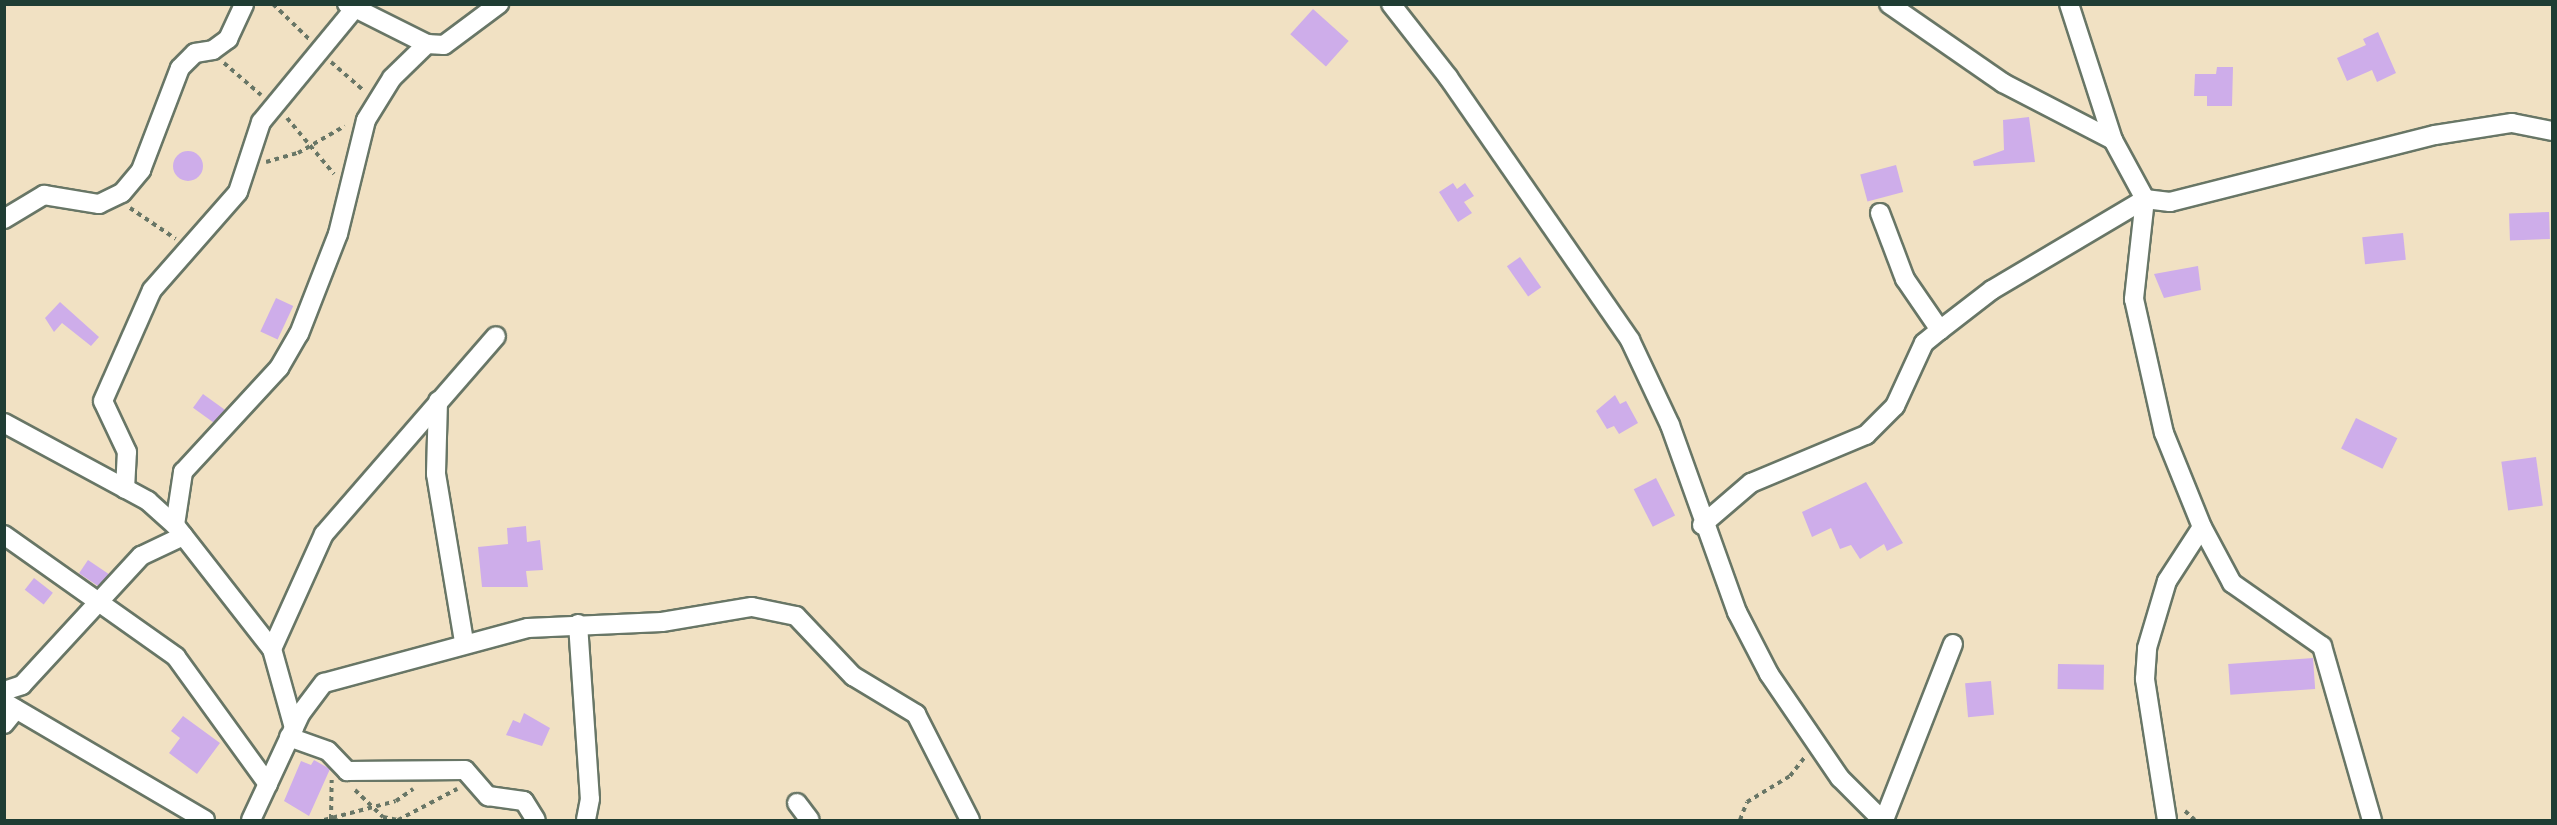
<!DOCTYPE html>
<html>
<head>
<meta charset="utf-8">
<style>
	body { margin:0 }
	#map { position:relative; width:2557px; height:825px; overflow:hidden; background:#f1e1c3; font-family:"Comic Neue",sans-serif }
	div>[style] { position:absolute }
	.building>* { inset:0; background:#ceadea; transform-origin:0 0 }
	.round { border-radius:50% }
	.path>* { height:4px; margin-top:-2px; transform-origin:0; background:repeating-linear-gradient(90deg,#687666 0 4.5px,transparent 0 9px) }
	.roads { filter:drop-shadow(2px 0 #687666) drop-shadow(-2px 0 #687666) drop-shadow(0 2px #687666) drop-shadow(0 -2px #687666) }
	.minor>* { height:18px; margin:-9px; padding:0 9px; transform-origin:9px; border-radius:9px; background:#fff }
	span { translate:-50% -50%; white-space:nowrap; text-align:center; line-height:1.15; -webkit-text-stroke:4.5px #fcf5e5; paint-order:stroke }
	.frame { position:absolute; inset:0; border:6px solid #1f3d34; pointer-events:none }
</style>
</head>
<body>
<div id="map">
	<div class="building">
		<div style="left:1313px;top:9px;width:48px;height:34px;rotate:42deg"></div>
		<div style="clip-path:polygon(2378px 32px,2396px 73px,2377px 82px,2372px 70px,2347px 81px,2337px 58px,2366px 45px,2363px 39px)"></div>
		<div style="clip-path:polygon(2217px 67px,2233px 67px,2232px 106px,2207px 106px,2207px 96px,2194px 96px,2195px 74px,2216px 74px)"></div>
		<div style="clip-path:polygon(2029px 117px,2035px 162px,1974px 166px,1973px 161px,2004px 150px,2003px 120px)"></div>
		<div class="round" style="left:173px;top:151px;width:30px;height:30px"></div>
		<div style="left:1896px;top:165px;width:28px;height:37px;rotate:75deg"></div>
		<div style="clip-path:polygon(1453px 183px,1457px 189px,1465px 183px,1474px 196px,1464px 202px,1472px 213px,1458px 222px,1439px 192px)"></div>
		<div style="left:2549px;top:212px;width:27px;height:40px;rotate:88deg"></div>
		<div style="left:2403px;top:233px;width:27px;height:41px;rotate:84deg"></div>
		<div style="left:1520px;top:257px;width:37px;height:16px;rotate:55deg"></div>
		<div style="clip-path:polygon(2198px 266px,2201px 290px,2164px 298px,2154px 274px)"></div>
		<div style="left:276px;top:298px;width:19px;height:37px;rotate:25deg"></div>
		<div style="clip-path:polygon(60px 302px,99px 337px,91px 346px,62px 323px,54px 332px,45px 318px)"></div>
		<div style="left:203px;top:394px;width:27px;height:17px;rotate:36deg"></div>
		<div style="clip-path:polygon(1615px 395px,1620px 404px,1626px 401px,1638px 423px,1619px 434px,1614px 426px,1607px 429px,1596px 411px)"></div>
		<div style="left:2356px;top:418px;width:46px;height:34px;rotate:26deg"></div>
		<div style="left:2536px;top:457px;width:49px;height:35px;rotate:82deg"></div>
		<div style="left:1656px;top:478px;width:42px;height:25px;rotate:63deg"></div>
		<div style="clip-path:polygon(1866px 482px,1903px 543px,1887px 551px,1884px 544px,1860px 559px,1851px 545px,1840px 549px,1831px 528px,1812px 537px,1802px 512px)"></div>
		<div style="clip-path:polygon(526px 526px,527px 542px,540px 540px,543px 570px,526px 571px,528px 587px,482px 587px,478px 547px,508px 544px,507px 528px)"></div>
		<div style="left:88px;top:560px;width:25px;height:16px;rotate:34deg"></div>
		<div style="left:34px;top:578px;width:24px;height:15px;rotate:38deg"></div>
		<div style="left:2313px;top:658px;width:31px;height:85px;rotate:86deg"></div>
		<div style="left:2058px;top:664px;width:46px;height:25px;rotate:1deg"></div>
		<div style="left:1991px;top:681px;width:34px;height:26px;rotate:85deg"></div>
		<div style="clip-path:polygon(524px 713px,550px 728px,542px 746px,506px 735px,513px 720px,520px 723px)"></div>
		<div style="clip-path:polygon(183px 716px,220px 743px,197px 774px,169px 753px,180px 738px,171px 731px)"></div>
		<div style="clip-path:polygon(314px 760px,330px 769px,309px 816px,284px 801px,301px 761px,311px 765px)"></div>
	</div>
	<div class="path">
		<div style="left:273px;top:4px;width:50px;rotate:44.2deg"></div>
		<div style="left:331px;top:62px;width:43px;rotate:41.2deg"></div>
		<div style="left:224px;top:63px;width:49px;rotate:40.9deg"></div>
		<div style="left:287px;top:118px;width:73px;rotate:50deg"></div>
		<div style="left:266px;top:162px;width:33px;rotate:-16deg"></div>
		<div style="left:298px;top:153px;width:54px;rotate:-29.9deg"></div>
		<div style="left:130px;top:208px;width:55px;rotate:34deg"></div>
		<div style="left:355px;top:790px;width:39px;rotate:44deg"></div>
		<div style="left:383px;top:817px;width:15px;rotate:11deg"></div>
		<div style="left:398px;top:820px;width:67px;rotate:-27.7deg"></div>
		<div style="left:2185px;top:811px;width:13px;rotate:42deg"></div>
		<div style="left:331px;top:819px;width:39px;rotate:-89deg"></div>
		<div style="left:324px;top:820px;width:74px;rotate:-14.8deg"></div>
		<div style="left:396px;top:801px;width:21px;rotate:-35deg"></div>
		<div style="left:1740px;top:820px;width:19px;rotate:-69deg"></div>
		<div style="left:1747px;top:802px;width:50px;rotate:-31.2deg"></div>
		<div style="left:1790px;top:776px;width:23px;rotate:-52deg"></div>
	</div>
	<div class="roads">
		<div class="minor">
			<div style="left:347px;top:4px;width:89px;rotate:26.6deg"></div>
			<div style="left:427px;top:44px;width:17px;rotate:3deg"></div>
			<div style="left:444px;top:45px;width:69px;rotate:-36.7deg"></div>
			<div style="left:1391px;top:4px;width:93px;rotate:52deg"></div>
			<div style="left:1448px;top:77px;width:320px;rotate:55.3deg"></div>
			<div style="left:1630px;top:340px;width:94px;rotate:64.8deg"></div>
			<div style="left:1670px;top:425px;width:199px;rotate:70.3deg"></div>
			<div style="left:1737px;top:612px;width:70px;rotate:62.7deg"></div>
			<div style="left:1769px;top:674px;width:126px;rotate:55.7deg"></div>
			<div style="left:1840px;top:778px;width:59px;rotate:45deg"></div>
			<div style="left:1889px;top:4px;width:139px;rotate:34.7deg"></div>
			<div style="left:2003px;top:83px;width:124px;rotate:27.4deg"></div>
			<div style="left:2069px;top:4px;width:143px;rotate:72.1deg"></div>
			<div style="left:2113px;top:140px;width:67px;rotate:61.5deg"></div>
			<div style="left:2145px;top:199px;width:25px;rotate:7deg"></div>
			<div style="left:2170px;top:202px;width:273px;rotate:-14.2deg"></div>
			<div style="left:2435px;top:135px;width:78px;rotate:-8.9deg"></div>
			<div style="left:2512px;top:123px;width:41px;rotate:11.3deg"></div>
			<div style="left:2145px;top:199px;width:101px;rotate:96.3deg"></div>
			<div style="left:2134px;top:299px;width:137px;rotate:77.4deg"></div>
			<div style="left:2164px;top:433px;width:101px;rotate:68deg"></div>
			<div style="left:2202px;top:527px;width:64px;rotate:61.8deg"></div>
			<div style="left:2232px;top:583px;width:110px;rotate:35deg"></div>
			<div style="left:2322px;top:646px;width:181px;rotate:74deg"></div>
			<div style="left:1880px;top:213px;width:71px;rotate:69.3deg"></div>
			<div style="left:1905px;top:279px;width:62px;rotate:55.5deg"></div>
			<div style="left:4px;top:219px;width:47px;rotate:-31deg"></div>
			<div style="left:44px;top:195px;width:56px;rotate:9.3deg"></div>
			<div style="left:99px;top:204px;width:25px;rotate:-26deg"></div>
			<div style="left:122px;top:193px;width:30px;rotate:-50deg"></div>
			<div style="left:141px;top:170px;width:109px;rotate:-69.1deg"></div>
			<div style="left:180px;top:68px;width:21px;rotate:-45deg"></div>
			<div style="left:195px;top:53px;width:18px;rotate:-9deg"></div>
			<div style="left:213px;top:50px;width:19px;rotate:-36deg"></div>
			<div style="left:228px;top:39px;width:38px;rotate:-65deg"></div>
			<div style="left:438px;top:401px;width:73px;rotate:91.6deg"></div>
			<div style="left:436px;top:474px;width:170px;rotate:80.5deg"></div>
			<div style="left:4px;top:423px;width:164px;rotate:28.4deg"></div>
			<div style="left:148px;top:501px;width:36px;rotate:42deg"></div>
			<div style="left:175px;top:525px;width:157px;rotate:52deg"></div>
			<div style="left:272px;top:649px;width:82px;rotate:74.4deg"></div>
			<div style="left:125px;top:489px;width:37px;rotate:-87deg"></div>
			<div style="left:127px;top:452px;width:56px;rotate:-115.2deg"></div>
			<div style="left:103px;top:401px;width:121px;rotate:-66.2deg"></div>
			<div style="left:152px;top:290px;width:130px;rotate:-48.7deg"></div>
			<div style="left:238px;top:192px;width:74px;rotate:-71.8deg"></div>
			<div style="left:261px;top:122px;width:148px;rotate:-50.5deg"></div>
			<div style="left:175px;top:525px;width:54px;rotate:-81.4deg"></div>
			<div style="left:183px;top:472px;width:142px;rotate:-47.3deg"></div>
			<div style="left:279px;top:368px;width:39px;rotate:-60deg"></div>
			<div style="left:299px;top:334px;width:107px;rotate:-68.7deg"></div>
			<div style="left:338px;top:234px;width:117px;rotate:-76.2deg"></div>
			<div style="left:366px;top:120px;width:49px;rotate:-58.2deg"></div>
			<div style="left:392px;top:78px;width:49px;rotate:-44.2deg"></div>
			<div style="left:1702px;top:525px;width:65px;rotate:-40.6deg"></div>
			<div style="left:1751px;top:483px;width:125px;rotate:-22.7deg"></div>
			<div style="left:1866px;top:435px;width:41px;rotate:-45deg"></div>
			<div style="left:1895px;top:406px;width:69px;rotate:-65.3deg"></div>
			<div style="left:1924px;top:343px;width:21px;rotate:-39deg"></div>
			<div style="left:1940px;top:330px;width:66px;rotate:-37.6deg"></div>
			<div style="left:1992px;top:290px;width:178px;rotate:-30.7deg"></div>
			<div style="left:4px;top:535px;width:211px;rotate:35.3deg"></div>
			<div style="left:176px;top:657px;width:157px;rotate:54.1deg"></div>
			<div style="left:578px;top:624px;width:175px;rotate:86.1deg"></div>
			<div style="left:590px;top:799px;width:21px;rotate:101deg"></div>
			<div style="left:272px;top:649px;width:126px;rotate:-65.7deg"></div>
			<div style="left:324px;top:534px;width:262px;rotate:-49deg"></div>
			<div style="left:4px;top:691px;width:19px;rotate:-18deg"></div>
			<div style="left:22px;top:685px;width:176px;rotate:-47.3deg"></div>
			<div style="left:141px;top:556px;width:47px;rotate:-25.5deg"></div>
			<div style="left:4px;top:702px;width:233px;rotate:30.4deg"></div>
			<div style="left:4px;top:724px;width:19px;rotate:-51deg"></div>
			<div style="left:289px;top:737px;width:41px;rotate:19.7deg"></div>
			<div style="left:328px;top:751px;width:28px;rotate:46deg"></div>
			<div style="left:347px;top:771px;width:118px;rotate:-0.5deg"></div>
			<div style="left:465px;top:770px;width:35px;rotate:49deg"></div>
			<div style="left:488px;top:796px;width:36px;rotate:8deg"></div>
			<div style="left:524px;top:801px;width:22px;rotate:58deg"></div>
			<div style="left:797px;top:803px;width:21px;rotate:53deg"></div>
			<div style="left:251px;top:820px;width:118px;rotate:-65deg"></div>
			<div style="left:301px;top:713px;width:38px;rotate:-53deg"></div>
			<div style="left:324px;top:683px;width:211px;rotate:-15.1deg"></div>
			<div style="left:528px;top:628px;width:134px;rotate:-2.6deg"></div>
			<div style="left:662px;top:622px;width:91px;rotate:-9.5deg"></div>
			<div style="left:752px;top:607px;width:45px;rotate:11.6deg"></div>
			<div style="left:796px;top:616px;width:83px;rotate:46.5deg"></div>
			<div style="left:853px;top:676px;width:74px;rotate:31.1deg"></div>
			<div style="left:916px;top:714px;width:119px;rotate:63deg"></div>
			<div style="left:1884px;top:820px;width:189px;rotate:-68.6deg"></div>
			<div style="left:2167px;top:820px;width:143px;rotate:-98.9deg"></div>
			<div style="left:2145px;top:679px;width:31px;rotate:-86deg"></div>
			<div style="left:2147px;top:648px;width:70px;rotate:-73.4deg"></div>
			<div style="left:2167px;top:581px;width:64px;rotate:-57.1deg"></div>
		</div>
	</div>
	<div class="frame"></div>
</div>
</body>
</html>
